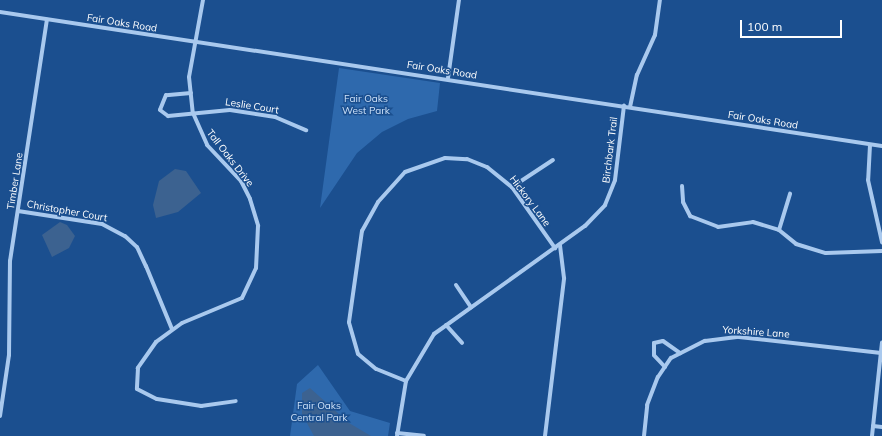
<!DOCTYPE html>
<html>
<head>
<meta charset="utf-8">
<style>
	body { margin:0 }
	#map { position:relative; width:882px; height:436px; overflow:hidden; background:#1b4f8f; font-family:Mulish,sans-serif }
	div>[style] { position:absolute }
	.green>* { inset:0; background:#2e69ad }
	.water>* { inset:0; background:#3c6290 }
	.street>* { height:4px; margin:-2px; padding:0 2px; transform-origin:2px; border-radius:2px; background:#a9c9ee }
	span { translate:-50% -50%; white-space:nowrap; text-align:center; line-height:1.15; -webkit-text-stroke:3px #1b4f8f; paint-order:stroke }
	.street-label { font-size:10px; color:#fff }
	.park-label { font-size:10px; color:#cfe3fa }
	.scale { position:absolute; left:740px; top:20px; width:102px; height:18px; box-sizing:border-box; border:2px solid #fff; border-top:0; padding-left:5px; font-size:12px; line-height:14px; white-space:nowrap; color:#fff; -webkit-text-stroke:3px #1b4f8f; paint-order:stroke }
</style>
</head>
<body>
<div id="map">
	<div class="green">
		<div style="clip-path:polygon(339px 68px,440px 83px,437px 111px,408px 119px,382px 132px,357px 153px,320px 208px)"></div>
		<div style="clip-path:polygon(318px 365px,350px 411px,390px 423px,388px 436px,290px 436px,297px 384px)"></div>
	</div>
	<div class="water">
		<div style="clip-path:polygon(175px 169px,186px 171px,201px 193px,178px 212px,156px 218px,153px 205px,159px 181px)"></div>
		<div style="clip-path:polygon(60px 222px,67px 225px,75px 236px,69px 248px,52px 257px,42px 235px)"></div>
		<div style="clip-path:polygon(310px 388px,349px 423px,371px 436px,314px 436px,302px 414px,302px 393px)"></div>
	</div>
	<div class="street">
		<div style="left:203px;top:0;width:78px;rotate:100.3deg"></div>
		<div style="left:189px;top:77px;width:36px;rotate:84deg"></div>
		<div style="left:193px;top:113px;width:35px;rotate:66deg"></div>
		<div style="left:207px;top:145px;width:50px;rotate:46.6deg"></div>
		<div style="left:241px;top:181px;width:20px;rotate:63deg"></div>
		<div style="left:250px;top:199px;width:28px;rotate:73deg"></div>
		<div style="left:258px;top:226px;width:42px;rotate:92.7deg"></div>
		<div style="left:256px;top:268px;width:33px;rotate:115deg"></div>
		<div style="left:242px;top:298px;width:65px;rotate:157.4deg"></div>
		<div style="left:182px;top:323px;width:32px;rotate:144deg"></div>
		<div style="left:156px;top:342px;width:32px;rotate:125deg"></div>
		<div style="left:138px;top:368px;width:21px;rotate:93deg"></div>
		<div style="left:137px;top:389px;width:22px;rotate:27deg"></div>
		<div style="left:157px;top:399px;width:45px;rotate:9deg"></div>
		<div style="left:201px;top:406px;width:35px;rotate:-8deg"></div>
		<div style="left:0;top:12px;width:892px;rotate:8.64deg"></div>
		<div style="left:448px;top:78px;width:79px;rotate:-82deg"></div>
		<div style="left:191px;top:93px;width:25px;rotate:175deg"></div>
		<div style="left:166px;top:95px;width:16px;rotate:112deg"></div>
		<div style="left:160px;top:110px;width:10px;rotate:37deg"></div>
		<div style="left:168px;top:116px;width:62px;rotate:-5.5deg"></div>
		<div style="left:230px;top:110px;width:46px;rotate:8.8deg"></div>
		<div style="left:275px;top:117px;width:34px;rotate:23deg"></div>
		<div style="left:630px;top:107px;width:33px;rotate:-78deg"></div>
		<div style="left:637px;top:75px;width:44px;rotate:-65.8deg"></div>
		<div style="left:655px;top:35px;width:35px;rotate:-82deg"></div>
		<div style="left:870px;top:145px;width:35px;rotate:93deg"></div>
		<div style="left:868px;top:180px;width:64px;rotate:77.3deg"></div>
		<div style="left:682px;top:186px;width:16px;rotate:86deg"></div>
		<div style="left:683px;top:202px;width:16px;rotate:63deg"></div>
		<div style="left:690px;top:216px;width:30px;rotate:21deg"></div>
		<div style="left:718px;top:227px;width:35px;rotate:-8deg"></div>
		<div style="left:753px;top:222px;width:27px;rotate:17deg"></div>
		<div style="left:779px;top:230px;width:38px;rotate:-73deg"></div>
		<div style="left:512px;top:187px;width:49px;rotate:-33.4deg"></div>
		<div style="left:18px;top:211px;width:85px;rotate:8.8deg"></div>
		<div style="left:102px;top:224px;width:26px;rotate:28deg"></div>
		<div style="left:125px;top:236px;width:16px;rotate:43deg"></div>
		<div style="left:137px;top:247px;width:21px;rotate:65deg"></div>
		<div style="left:146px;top:266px;width:68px;rotate:67.6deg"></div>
		<div style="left:779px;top:230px;width:22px;rotate:39deg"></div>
		<div style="left:796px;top:244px;width:31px;rotate:17deg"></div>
		<div style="left:826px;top:253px;width:56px;rotate:-2deg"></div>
		<div style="left:456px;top:285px;width:27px;rotate:56deg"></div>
		<div style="left:446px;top:325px;width:24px;rotate:48deg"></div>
		<div style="left:665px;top:367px;width:16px;rotate:-133deg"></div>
		<div style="left:654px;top:355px;width:12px;rotate:-90deg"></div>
		<div style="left:654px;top:343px;width:9px;rotate:-13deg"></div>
		<div style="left:663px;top:341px;width:21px;rotate:35deg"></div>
		<div style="left:406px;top:381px;width:32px;rotate:-158deg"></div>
		<div style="left:376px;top:369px;width:23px;rotate:-140deg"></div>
		<div style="left:358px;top:354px;width:33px;rotate:-106deg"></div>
		<div style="left:349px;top:322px;width:92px;rotate:-81.9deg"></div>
		<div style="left:362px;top:231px;width:33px;rotate:-61deg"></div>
		<div style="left:378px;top:202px;width:40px;rotate:-48deg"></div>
		<div style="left:405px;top:172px;width:42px;rotate:-19.3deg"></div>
		<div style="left:445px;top:158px;width:22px;rotate:3deg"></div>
		<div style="left:467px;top:159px;width:22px;rotate:22deg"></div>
		<div style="left:487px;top:167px;width:32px;rotate:39deg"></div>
		<div style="left:512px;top:187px;width:75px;rotate:54.8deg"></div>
		<div style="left:0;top:416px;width:62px;rotate:-81.6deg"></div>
		<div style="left:9px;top:355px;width:94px;rotate:-89.4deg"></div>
		<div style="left:10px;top:261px;width:244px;rotate:-81.3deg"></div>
		<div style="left:873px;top:426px;width:9px;rotate:6deg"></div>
		<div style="left:397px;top:433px;width:27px;rotate:6deg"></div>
		<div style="left:397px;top:436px;width:56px;rotate:-80.7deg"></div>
		<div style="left:406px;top:381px;width:55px;rotate:-59.2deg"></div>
		<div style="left:434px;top:334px;width:186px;rotate:-35.6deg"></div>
		<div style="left:585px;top:226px;width:29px;rotate:-46deg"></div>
		<div style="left:605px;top:205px;width:27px;rotate:-68deg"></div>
		<div style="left:615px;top:180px;width:75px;rotate:-83.1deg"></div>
		<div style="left:545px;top:436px;width:159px;rotate:-83.1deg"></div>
		<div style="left:564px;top:278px;width:33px;rotate:-97deg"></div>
		<div style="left:644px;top:436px;width:31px;rotate:-84deg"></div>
		<div style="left:647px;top:405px;width:30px;rotate:-69deg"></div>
		<div style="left:658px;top:377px;width:23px;rotate:-56deg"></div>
		<div style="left:671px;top:358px;width:38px;rotate:-27deg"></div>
		<div style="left:705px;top:341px;width:34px;rotate:-7deg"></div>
		<div style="left:739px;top:337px;width:143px;rotate:6.4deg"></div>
		<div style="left:872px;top:436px;width:94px;rotate:-83.9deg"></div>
	</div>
	<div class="street-label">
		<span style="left:122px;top:23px;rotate:9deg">Fair Oaks Road</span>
		<span style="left:442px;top:70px;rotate:9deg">Fair Oaks Road</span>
		<span style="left:252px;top:106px;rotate:9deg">Leslie Court</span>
		<span style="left:763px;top:120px;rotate:9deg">Fair Oaks Road</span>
		<span style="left:610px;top:150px;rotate:-83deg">Birchbark Trail</span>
		<span style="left:230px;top:158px;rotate:52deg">Tall Oaks Drive</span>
		<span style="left:15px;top:181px;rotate:-81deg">Timber Lane</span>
		<span style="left:530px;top:201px;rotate:53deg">Hickory Lane</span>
		<span style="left:67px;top:211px;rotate:10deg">Christopher Court</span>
		<span style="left:756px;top:332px;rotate:4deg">Yorkshire Lane</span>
	</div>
	<div class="park-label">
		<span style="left:366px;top:104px">Fair Oaks<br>West Park</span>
		<span style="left:319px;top:411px">Fair Oaks<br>Central Park</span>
	</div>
	<div class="scale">100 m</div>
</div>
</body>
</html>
